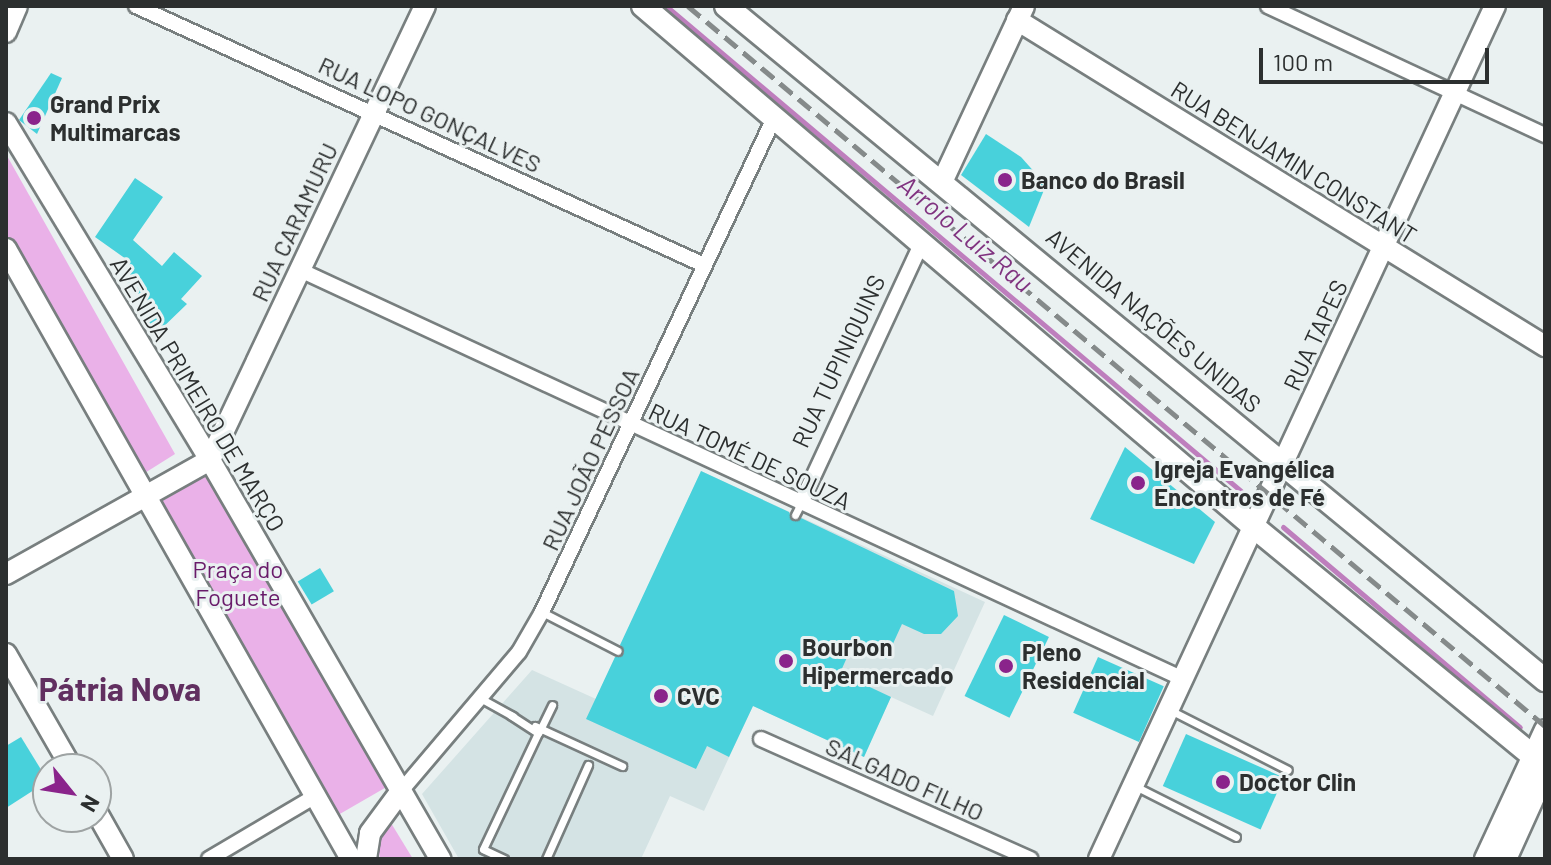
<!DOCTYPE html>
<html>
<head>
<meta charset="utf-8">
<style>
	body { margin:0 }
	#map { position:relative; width:1551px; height:865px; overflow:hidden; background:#eaf1f1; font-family:Barlow,sans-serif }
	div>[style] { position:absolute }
	.built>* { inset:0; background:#d4e3e4 }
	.green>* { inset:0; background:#eab1e8; transform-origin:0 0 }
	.stream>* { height:5px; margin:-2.5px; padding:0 2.5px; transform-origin:2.5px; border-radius:2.5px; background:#be7ebd }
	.building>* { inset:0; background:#48d1db; transform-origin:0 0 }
	.roads { filter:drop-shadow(2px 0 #787f7f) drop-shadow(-2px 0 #787f7f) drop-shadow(0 2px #787f7f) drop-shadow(0 -2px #787f7f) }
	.lane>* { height:7px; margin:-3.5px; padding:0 3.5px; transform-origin:3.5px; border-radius:3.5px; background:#fff }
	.street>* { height:14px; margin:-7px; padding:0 7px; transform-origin:7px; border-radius:7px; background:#fff }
	.secondary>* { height:20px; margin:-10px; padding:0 10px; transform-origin:10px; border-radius:10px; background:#fff }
	.primary>* { height:22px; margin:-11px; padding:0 11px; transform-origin:11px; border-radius:11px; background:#fff }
	.rail>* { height:5px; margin-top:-2.5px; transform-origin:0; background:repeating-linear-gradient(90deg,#858a8a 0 16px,transparent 0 24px) }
	.dots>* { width:22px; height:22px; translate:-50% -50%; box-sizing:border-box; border:4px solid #eaf1f1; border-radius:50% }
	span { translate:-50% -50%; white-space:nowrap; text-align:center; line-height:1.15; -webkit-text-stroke:6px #eaf1f1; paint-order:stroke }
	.poi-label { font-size:24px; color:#2c2f2f; font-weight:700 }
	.left { translate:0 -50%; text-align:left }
	.street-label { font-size:24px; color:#2c2f2f }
	.park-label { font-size:24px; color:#691b6a }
	.water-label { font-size:26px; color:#803380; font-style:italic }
	.district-label { font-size:32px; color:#612f60; font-weight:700 }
	.frame { position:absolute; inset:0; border:8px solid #2c2f2f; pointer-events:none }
	.north { position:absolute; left:32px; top:753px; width:80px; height:80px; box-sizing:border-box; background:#eaf1f1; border:2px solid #9ea3a3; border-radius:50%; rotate:120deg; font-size:22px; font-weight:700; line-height:32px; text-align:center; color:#2c2f2f }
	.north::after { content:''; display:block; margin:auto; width:28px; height:36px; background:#8a248b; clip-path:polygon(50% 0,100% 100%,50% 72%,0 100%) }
	.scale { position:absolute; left:1259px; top:48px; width:230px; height:36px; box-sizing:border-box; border:4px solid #2c2f2f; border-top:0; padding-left:10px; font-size:24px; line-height:28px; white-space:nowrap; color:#2c2f2f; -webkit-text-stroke:6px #eaf1f1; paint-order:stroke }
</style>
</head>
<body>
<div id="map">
	<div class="built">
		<div style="clip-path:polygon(701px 471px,985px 602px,933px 716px,891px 697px,864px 757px,753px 706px,704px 811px,670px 796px,641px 859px,459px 859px,422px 794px,532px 670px,596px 699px)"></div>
	</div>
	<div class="green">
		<div style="clip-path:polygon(6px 154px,175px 454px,140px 476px,6px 236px)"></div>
		<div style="left:207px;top:475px;width:360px;height:55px;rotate:60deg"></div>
		<div style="clip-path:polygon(391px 823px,413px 859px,380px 859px,377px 842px)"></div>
	</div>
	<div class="stream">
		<div style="left:666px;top:6px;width:752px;rotate:40.15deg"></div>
		<div style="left:1283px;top:527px;width:310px;rotate:40.2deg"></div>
	</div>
	<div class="building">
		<div style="clip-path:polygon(51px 73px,62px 78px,37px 134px,19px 120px)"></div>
		<div style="clip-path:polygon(986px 134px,1021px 157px,1046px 185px,1029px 227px,961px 175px)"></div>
		<div style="clip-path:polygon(135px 178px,163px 197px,133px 240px,162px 266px,174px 252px,202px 276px,181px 299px,187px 304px,157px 333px,138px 314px,148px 303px,115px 271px,126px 259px,95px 237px)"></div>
		<div style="clip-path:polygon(1125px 447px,1215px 522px,1194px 564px,1090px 519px)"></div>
		<div style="clip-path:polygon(701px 471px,789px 512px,793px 521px,801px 518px,954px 591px,958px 616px,941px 634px,924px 634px,902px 624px,886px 659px,853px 644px,840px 673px,891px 697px,864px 757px,753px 706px,729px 757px,707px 746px,696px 769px,586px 719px,615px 657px,624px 653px,620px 645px)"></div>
		<div style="left:320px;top:568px;width:27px;height:26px;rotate:59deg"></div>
		<div style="left:1004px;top:615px;width:50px;height:90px;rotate:26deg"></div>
		<div style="left:1098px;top:657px;width:72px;height:61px;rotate:24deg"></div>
		<div style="left:1186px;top:734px;width:107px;height:57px;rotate:24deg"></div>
		<div style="clip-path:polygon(21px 737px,48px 781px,6px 808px,6px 746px)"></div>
	</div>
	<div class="roads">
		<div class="lane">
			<div style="left:795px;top:515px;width:13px;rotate:-63deg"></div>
			<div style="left:542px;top:612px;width:85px;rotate:27.2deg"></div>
			<div style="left:480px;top:698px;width:38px;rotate:29deg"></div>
			<div style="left:1170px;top:710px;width:132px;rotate:27deg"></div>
			<div style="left:535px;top:726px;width:96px;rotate:24.7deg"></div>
			<div style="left:539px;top:732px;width:30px;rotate:-64deg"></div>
			<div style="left:1135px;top:786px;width:113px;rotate:26.8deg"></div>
			<div style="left:504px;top:859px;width:23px;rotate:-155deg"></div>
			<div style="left:483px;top:849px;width:128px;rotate:-64.6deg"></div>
			<div style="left:538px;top:733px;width:33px;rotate:-147deg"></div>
			<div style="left:546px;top:859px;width:103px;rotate:-65.9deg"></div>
		</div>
		<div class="street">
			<div style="left:136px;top:6px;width:624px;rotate:24.51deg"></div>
			<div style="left:1268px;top:6px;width:306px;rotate:25deg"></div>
			<div style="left:300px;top:270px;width:973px;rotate:24.85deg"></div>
			<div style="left:801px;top:503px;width:288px;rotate:-65.1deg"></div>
			<div style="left:761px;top:739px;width:295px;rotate:24deg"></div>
			<div style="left:401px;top:791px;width:182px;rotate:-49.7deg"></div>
			<div style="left:519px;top:652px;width:46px;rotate:-60.1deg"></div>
			<div style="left:542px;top:612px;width:546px;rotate:-64.84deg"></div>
			<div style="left:209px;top:859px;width:122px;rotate:-30.6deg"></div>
		</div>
		<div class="secondary">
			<div style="left:1017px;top:20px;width:621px;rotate:31.69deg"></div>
			<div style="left:6px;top:32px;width:28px;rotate:-67deg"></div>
			<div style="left:6px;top:123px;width:394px;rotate:58.8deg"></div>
			<div style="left:210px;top:460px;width:461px;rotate:60deg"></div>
			<div style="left:943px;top:180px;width:192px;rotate:-65deg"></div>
			<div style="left:6px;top:249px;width:701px;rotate:60.51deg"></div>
			<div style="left:210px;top:460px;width:502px;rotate:-64.66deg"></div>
			<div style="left:6px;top:574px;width:234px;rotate:-29.2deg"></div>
			<div style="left:6px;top:654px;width:133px;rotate:60.1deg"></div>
			<div style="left:96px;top:811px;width:55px;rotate:60.6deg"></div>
			<div style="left:366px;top:859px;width:26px;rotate:-81deg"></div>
			<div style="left:370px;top:833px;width:52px;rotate:-53.6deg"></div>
			<div style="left:1099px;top:859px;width:940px;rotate:-65.1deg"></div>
			<div style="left:1485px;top:859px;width:142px;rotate:-65.1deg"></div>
			<div style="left:1506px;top:859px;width:94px;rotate:-65.6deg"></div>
		</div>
		<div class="primary">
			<div style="left:643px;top:6px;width:803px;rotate:40.45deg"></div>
			<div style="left:1254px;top:527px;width:377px;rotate:39.4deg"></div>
			<div style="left:726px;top:6px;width:1061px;rotate:39.45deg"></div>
		</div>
	</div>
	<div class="rail">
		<div style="left:688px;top:6px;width:1119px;rotate:40.03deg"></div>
	</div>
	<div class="dots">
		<div style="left:34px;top:118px;background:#8a248b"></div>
		<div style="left:1005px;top:180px;background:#8a248b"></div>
		<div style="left:1138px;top:483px;background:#8a248b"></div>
		<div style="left:786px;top:661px;background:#8a248b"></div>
		<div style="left:1006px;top:666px;background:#8a248b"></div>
		<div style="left:661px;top:696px;background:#8a248b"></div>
		<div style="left:1223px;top:782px;background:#8a248b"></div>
	</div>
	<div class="poi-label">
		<span class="left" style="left:50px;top:118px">Grand Prix<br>Multimarcas</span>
		<span class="left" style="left:1021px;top:180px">Banco do Brasil</span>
		<span class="left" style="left:1154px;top:483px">Igreja Evangélica<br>Encontros de Fé</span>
		<span class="left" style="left:802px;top:661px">Bourbon<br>Hipermercado</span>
		<span class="left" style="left:1022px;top:666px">Pleno<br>Residencial</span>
		<span class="left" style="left:677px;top:696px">CVC</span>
		<span class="left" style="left:1239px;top:782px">Doctor Clin</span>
	</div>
	<div class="street-label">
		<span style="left:430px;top:114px;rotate:25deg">RUA LOPO GONÇALVES</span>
		<span style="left:1294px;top:162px;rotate:32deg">RUA BENJAMIN CONSTANT</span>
		<span style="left:294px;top:222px;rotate:-65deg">RUA CARAMURU</span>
		<span style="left:1154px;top:320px;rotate:40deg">AVENIDA NAÇÕES UNIDAS</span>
		<span style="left:1315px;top:335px;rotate:-65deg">RUA TAPES</span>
		<span style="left:838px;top:361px;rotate:-65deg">RUA TUPINIQUINS</span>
		<span style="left:198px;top:394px;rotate:59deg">AVENIDA PRIMEIRO DE MARÇO</span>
		<span style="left:750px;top:456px;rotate:25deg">RUA TOMÉ DE SOUZA</span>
		<span style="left:590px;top:459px;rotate:-65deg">RUA JOÃO PESSOA</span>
		<span style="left:905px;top:779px;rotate:24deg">SALGADO FILHO</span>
	</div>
	<div class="park-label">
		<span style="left:238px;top:583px">Praça do<br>Foguete</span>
	</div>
	<div class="water-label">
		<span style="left:966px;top:233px;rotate:40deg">Arroio Luiz Rau</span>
	</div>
	<div class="district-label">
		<span style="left:120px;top:688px">Pátria Nova</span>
	</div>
	<div class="frame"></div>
	<div class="north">N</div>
	<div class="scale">100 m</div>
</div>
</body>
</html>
